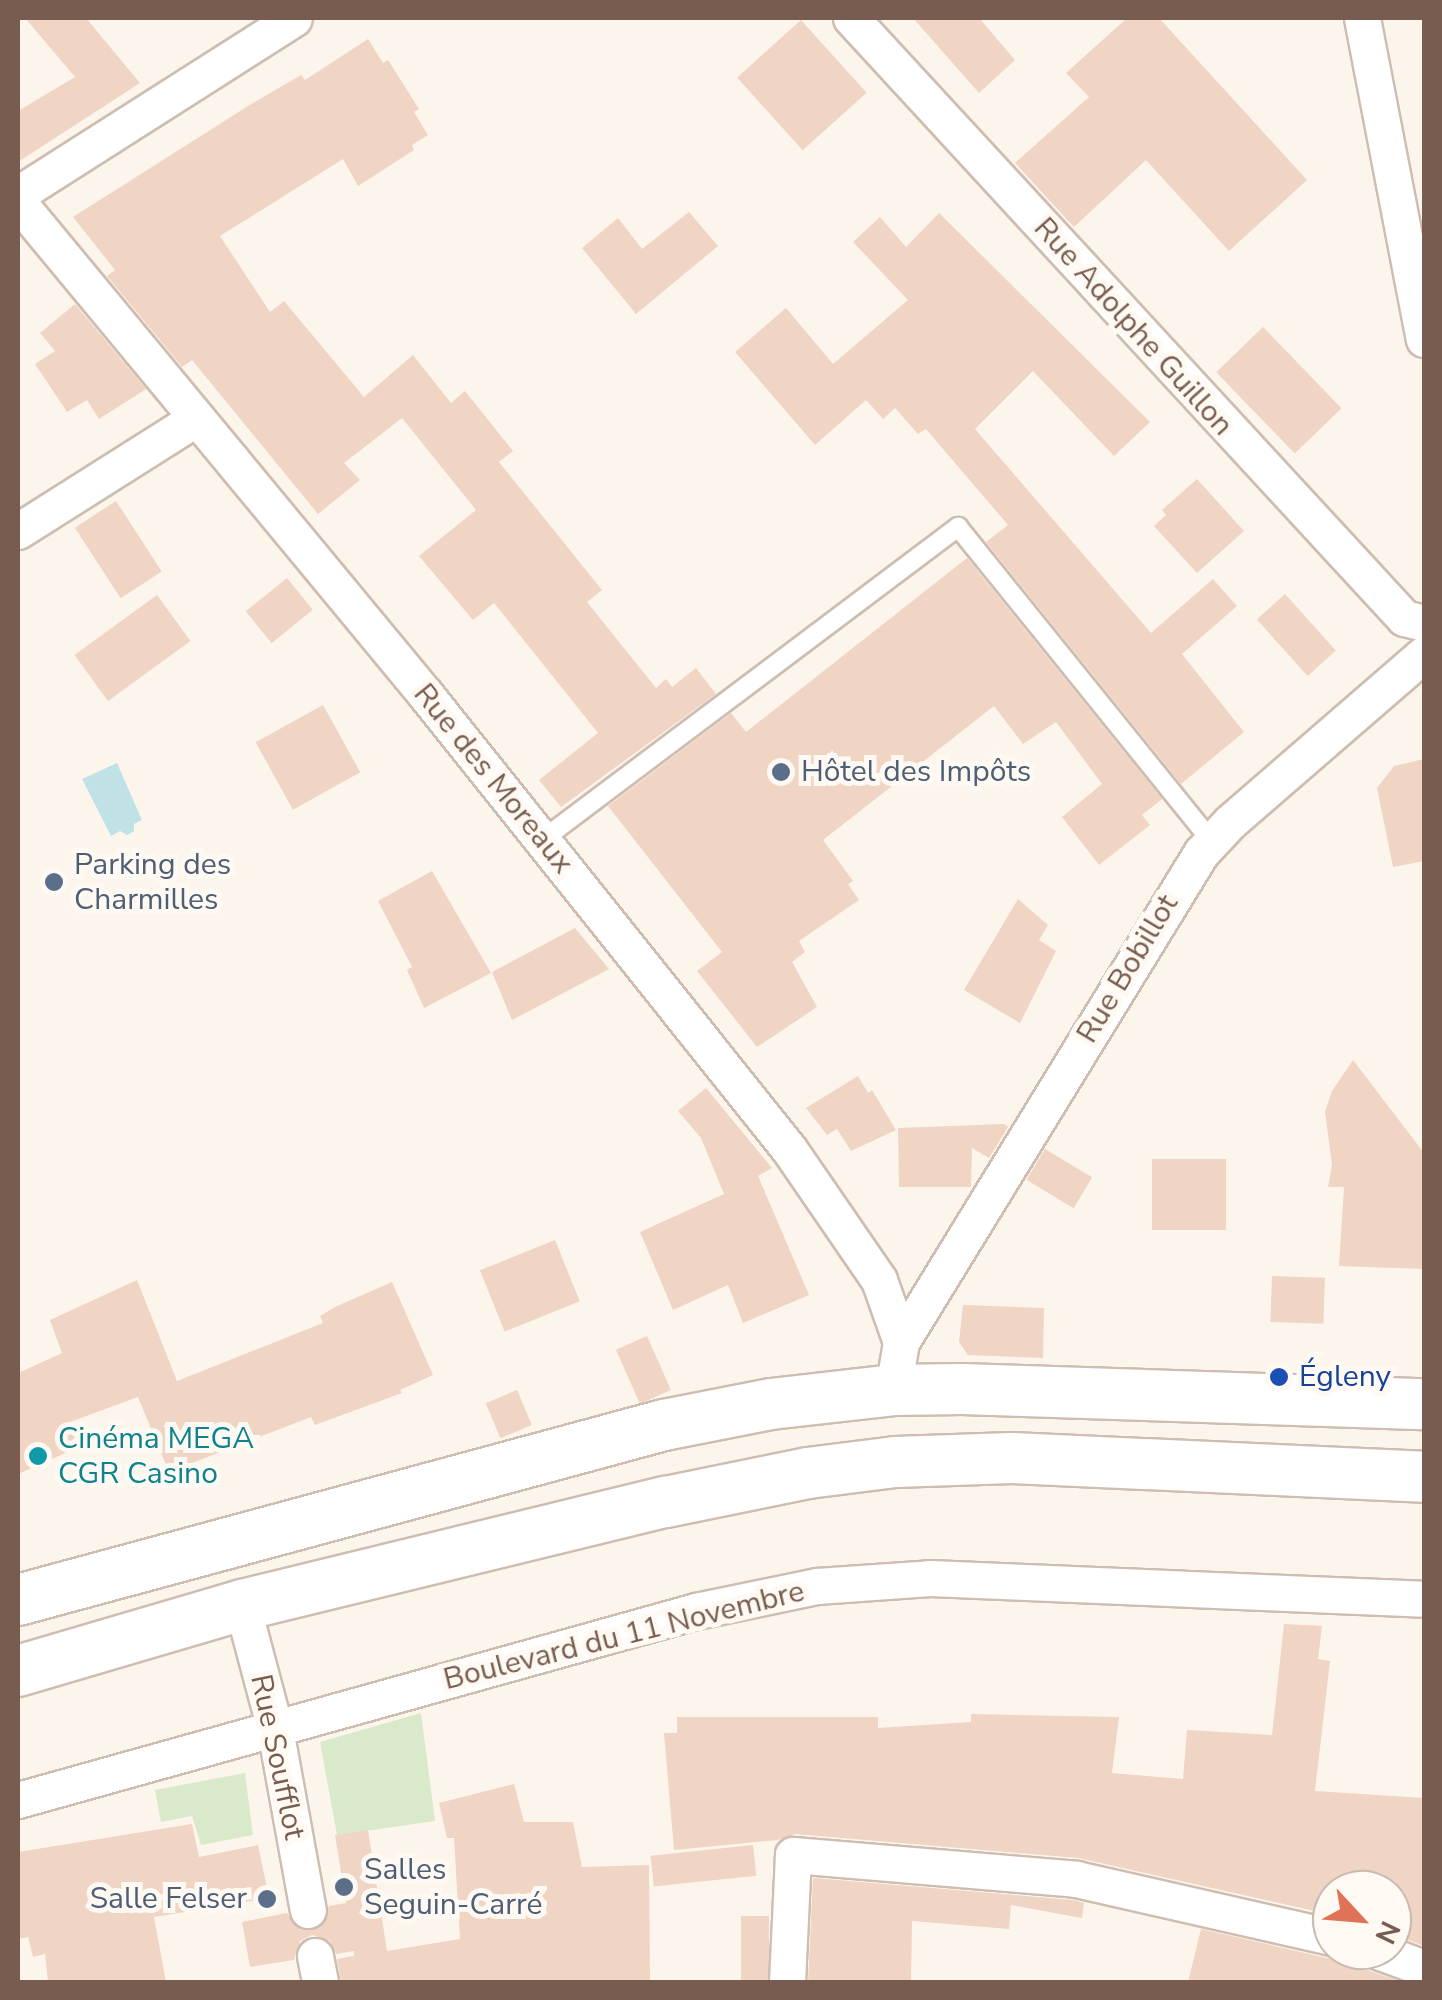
<!DOCTYPE html>
<html>
<head>
<meta charset="utf-8">
<style>
	body { margin:0 }
	#map { position:relative; width:1442px; height:2000px; overflow:hidden; background:#fcf5ec; font-family:"Nunito Sans",sans-serif }
	div>[style] { position:absolute }
	.green>* { inset:0; background:#d8eaca }
	.water>* { inset:0; background:#c0e1e5 }
	.building>* { inset:0; background:#f0d4c4; transform-origin:0 0 }
	.roads { filter:drop-shadow(2px 0 #cebdb1) drop-shadow(-2px 0 #cebdb1) drop-shadow(0 2px #cebdb1) drop-shadow(0 -2px #cebdb1) }
	.service>* { height:18px; margin:-9px; padding:0 9px; transform-origin:9px; border-radius:9px; background:#fff }
	.minor>* { height:35px; margin:-17.5px; padding:0 17.5px; transform-origin:17.5px; border-radius:17.5px; background:#fff }
	.secondary>* { height:50px; margin:-25px; padding:0 25px; transform-origin:25px; border-radius:25px; background:#fff }
	.dots>* { width:28px; height:28px; translate:-50% -50%; box-sizing:border-box; border:5px solid #fef9f2; border-radius:50% }
	span { translate:-50% -50%; white-space:nowrap; text-align:center; line-height:1.15; -webkit-text-stroke:10px #fef9f2; paint-order:stroke }
	.street-label { font-size:30px; color:#775c4f }
	.service-label { font-size:30px; color:#4e5e75 }
	.left { translate:0 -50%; text-align:left }
	.right { translate:-100% -50%; text-align:right }
	.transit-label { font-size:30px; color:#164399 }
	.culture-label { font-size:30px; color:#0d838f }
	.frame { position:absolute; inset:0; border:20px solid #775c4f; pointer-events:none }
	.north { position:absolute; left:1312px; top:1870px; width:100px; height:100px; box-sizing:border-box; background:#fef9f2; border:2px solid #c8bab1; border-radius:50%; rotate:116deg; font-size:28px; font-weight:700; line-height:40px; text-align:center; color:#775c4f }
	.north::after { content:''; display:block; margin:auto; width:35px; height:45px; background:#df7257; clip-path:polygon(50% 0,100% 100%,50% 72%,0 100%) }
</style>
</head>
<body>
<div id="map">
	<div class="green">
		<div style="clip-path:polygon(421px 1713px,435px 1821px,337px 1835px,320px 1742px)"></div>
		<div style="clip-path:polygon(245px 1773px,253px 1835px,201px 1845px,192px 1816px,161px 1822px,155px 1790px)"></div>
	</div>
	<div class="water">
		<div style="clip-path:polygon(117px 763px,142px 820px,134px 824px,134px 831px,127px 835px,120px 831px,111px 836px,82px 779px)"></div>
	</div>
	<div class="building">
		<div style="clip-path:polygon(25px 18px,86px 18px,140px 83px,18px 162px,18px 111px,75px 77px)"></div>
		<div style="clip-path:polygon(913px 18px,979px 18px,1015px 60px,979px 93px)"></div>
		<div style="clip-path:polygon(1127px 18px,1159px 18px,1307px 180px,1229px 251px,1146px 160px,1074px 227px,1015px 163px,1089px 97px,1066px 73px)"></div>
		<div style="left:801px;top:20px;width:98px;height:86px;rotate:48deg"></div>
		<div style="clip-path:polygon(368px 39px,383px 63px,388px 60px,419px 109px,414px 112px,428px 135px,412px 145px,414px 150px,358px 186px,343px 159px,220px 236px,270px 312px,284px 301px,364px 397px,413px 355px,451px 403px,465px 391px,513px 451px,499px 462px,602px 590px,587px 602px,656px 688px,666px 679px,672px 687px,696px 668px,716px 694px,561px 807px,539px 780px,598px 733px,494px 603px,473px 620px,419px 556px,476px 510px,402px 418px,344px 463px,360px 480px,318px 514px,192px 360px,182px 367px,107px 276px,115px 270px,73px 217px,248px 106px,301px 75px,305px 80px)"></div>
		<div style="clip-path:polygon(689px 212px,718px 246px,636px 314px,582px 248px,618px 218px,642px 249px)"></div>
		<div style="clip-path:polygon(939px 213px,1150px 422px,1114px 456px,1033px 371px,975px 429px,1151px 633px,1213px 579px,1237px 606px,1182px 654px,1244px 732px,1181px 784px,986px 542px,1008px 525px,926px 429px,918px 434px,895px 408px,883px 419px,866px 400px,815px 445px,735px 352px,786px 308px,833px 364px,908px 300px,853px 242px,880px 217px,906px 247px)"></div>
		<div style="clip-path:polygon(75px 304px,146px 389px,99px 419px,87px 400px,67px 412px,35px 364px,55px 351px,40px 333px)"></div>
		<div style="left:1263px;top:327px;width:113px;height:65px;rotate:46deg"></div>
		<div style="clip-path:polygon(1197px 479px,1244px 531px,1197px 573px,1154px 526px,1166px 515px,1162px 510px)"></div>
		<div style="left:116px;top:501px;width:84px;height:49px;rotate:57deg"></div>
		<div style="clip-path:polygon(967px 558px,1162px 799px,1142px 815px,1150px 825px,1099px 865px,1062px 817px,1102px 784px,1056px 722px,1023px 744px,994px 706px,823px 840px,853px 881px,848px 884px,859px 900px,799px 941px,805px 952px,792px 962px,817px 1007px,757px 1047px,697px 971px,722px 952px,608px 806px,731px 713px,746px 732px)"></div>
		<div style="left:287px;top:578px;width:41px;height:53px;rotate:51deg"></div>
		<div style="left:1285px;top:594px;width:76px;height:38px;rotate:48deg"></div>
		<div style="left:157px;top:595px;width:57px;height:102px;rotate:54deg"></div>
		<div style="left:323px;top:705px;width:77px;height:77px;rotate:61deg"></div>
		<div style="clip-path:polygon(1424px 759px,1424px 861px,1393px 867px,1377px 788px,1394px 766px)"></div>
		<div style="clip-path:polygon(432px 871px,491px 973px,424px 1008px,407px 970px,412px 967px,378px 901px)"></div>
		<div style="clip-path:polygon(1018px 899px,1048px 925px,1039px 940px,1056px 951px,1020px 1023px,964px 990px)"></div>
		<div style="clip-path:polygon(575px 928px,609px 969px,512px 1020px,492px 972px)"></div>
		<div style="clip-path:polygon(1353px 1060px,1424px 1153px,1424px 1269px,1339px 1266px,1344px 1187px,1328px 1187px,1332px 1165px,1325px 1112px,1332px 1091px)"></div>
		<div style="clip-path:polygon(858px 1076px,868px 1093px,872px 1090px,896px 1130px,851px 1151px,837px 1129px,827px 1135px,806px 1108px)"></div>
		<div style="clip-path:polygon(706px 1088px,772px 1168px,758px 1176px,809px 1295px,743px 1323px,728px 1285px,673px 1310px,640px 1232px,724px 1194px,701px 1138px,678px 1111px)"></div>
		<div style="clip-path:polygon(1004px 1124px,1008px 1127px,989px 1158px,972px 1148px,971px 1187px,899px 1187px,898px 1128px)"></div>
		<div style="left:1045px;top:1149px;width:55px;height:36px;rotate:31deg"></div>
		<div style="left:1152px;top:1159px;width:74px;height:71px"></div>
		<div style="left:555px;top:1240px;width:66px;height:81px;rotate:68deg"></div>
		<div style="left:1272px;top:1276px;width:53px;height:46px;rotate:2deg"></div>
		<div style="clip-path:polygon(137px 1280px,177px 1381px,323px 1323px,320px 1316px,335px 1307px,392px 1282px,433px 1375px,400px 1390px,402px 1393px,315px 1425px,311px 1417px,169px 1472px,138px 1397px,70px 1422px,79px 1447px,18px 1474px,18px 1373px,62px 1353px,50px 1320px)"></div>
		<div style="clip-path:polygon(963px 1305px,1044px 1308px,1043px 1358px,968px 1355px,959px 1342px)"></div>
		<div style="left:647px;top:1336px;width:59px;height:34px;rotate:66deg"></div>
		<div style="left:517px;top:1390px;width:38px;height:34px;rotate:67deg"></div>
		<div style="clip-path:polygon(1284px 1624px,1322px 1626px,1318px 1659px,1330px 1661px,1315px 1791px,1424px 1798px,1424px 1946px,1392px 1934px,1392px 1890px,1332px 1890px,1332px 1915px,1078px 1858px,795px 1834px,778px 1840px,674px 1850px,664px 1733px,677px 1733px,677px 1717px,878px 1717px,878px 1728px,971px 1722px,971px 1714px,1119px 1717px,1112px 1773px,1183px 1779px,1187px 1730px,1272px 1735px)"></div>
		<div style="clip-path:polygon(514px 1784px,524px 1822px,573px 1822px,582px 1867px,649px 1865px,650px 1982px,341px 1982px,337px 1959px,354px 1956px,354px 1951px,336px 1954px,330px 1941px,312px 1935px,300px 1941px,294px 1960px,250px 1967px,242px 1922px,287px 1913px,300px 1930px,321px 1927px,329px 1906px,346px 1903px,335px 1835px,368px 1830px,387px 1951px,460px 1939px,454px 1838px,447px 1838px,439px 1803px)"></div>
		<div style="clip-path:polygon(192px 1824px,199px 1857px,258px 1845px,269px 1898px,154px 1917px,166px 1982px,48px 1982px,45px 1954px,33px 1957px,28px 1937px,18px 1939px,18px 1852px)"></div>
		<div style="left:753px;top:1845px;width:31px;height:103px;rotate:84deg"></div>
		<div style="clip-path:polygon(813px 1878px,1073px 1900px,1084px 1903px,1082px 1918px,1011px 1905px,1009px 1929px,912px 1921px,911px 1982px,808px 1982px)"></div>
		<div style="left:741px;top:1916px;width:28px;height:66px"></div>
		<div style="clip-path:polygon(1201px 1929px,1327px 1958px,1354px 1950px,1358px 1963px,1367px 1970px,1402px 1982px,1188px 1982px)"></div>
	</div>
	<div class="roads">
		<div class="service">
			<div style="left:542px;top:840px;width:521px;rotate:-36.96deg"></div>
			<div style="left:958px;top:527px;width:403px;rotate:51.1deg"></div>
		</div>
		<div class="minor">
			<div style="left:851px;top:18px;width:816px;rotate:47.33deg"></div>
			<div style="left:1404px;top:618px;width:21px;rotate:14deg"></div>
			<div style="left:1362px;top:18px;width:327px;rotate:79.1deg"></div>
			<div style="left:18px;top:194px;width:327px;rotate:-32.5deg"></div>
			<div style="left:18px;top:202px;width:640px;rotate:50.39deg"></div>
			<div style="left:426px;top:695px;width:581px;rotate:51.36deg"></div>
			<div style="left:789px;top:1149px;width:159px;rotate:55.5deg"></div>
			<div style="left:879px;top:1280px;width:66px;rotate:70.5deg"></div>
			<div style="left:901px;top:1342px;width:49px;rotate:99.5deg"></div>
			<div style="left:18px;top:531px;width:209px;rotate:-32.3deg"></div>
			<div style="left:901px;top:1342px;width:574px;rotate:-58.47deg"></div>
			<div style="left:1201px;top:853px;width:42px;rotate:-46.9deg"></div>
			<div style="left:1230px;top:822px;width:257px;rotate:-40.9deg"></div>
			<div style="left:242px;top:1605px;width:128px;rotate:75.1deg"></div>
			<div style="left:275px;top:1729px;width:184px;rotate:79.7deg"></div>
			<div style="left:18px;top:1800px;width:704px;rotate:-15.58deg"></div>
			<div style="left:696px;top:1611px;width:124px;rotate:-11.7deg"></div>
			<div style="left:817px;top:1586px;width:113px;rotate:-4deg"></div>
			<div style="left:930px;top:1578px;width:494px;rotate:2.4deg"></div>
			<div style="left:1375px;top:1950px;width:52px;rotate:20.2deg"></div>
			<div style="left:315px;top:1956px;width:26px;rotate:79deg"></div>
			<div style="left:787px;top:1982px;width:127px;rotate:-87.3deg"></div>
			<div style="left:793px;top:1855px;width:284px;rotate:4.8deg"></div>
			<div style="left:1076px;top:1879px;width:262px;rotate:12.8deg"></div>
		</div>
		<div class="secondary">
			<div style="left:18px;top:1600px;width:669px;rotate:-15.16deg"></div>
			<div style="left:664px;top:1425px;width:109px;rotate:-11.1deg"></div>
			<div style="left:771px;top:1404px;width:123px;rotate:-6.5deg"></div>
			<div style="left:893px;top:1390px;width:69px;rotate:-0.8deg"></div>
			<div style="left:962px;top:1389px;width:462px;rotate:1.9deg"></div>
			<div style="left:18px;top:1671px;width:234px;rotate:-16.4deg"></div>
			<div style="left:242px;top:1605px;width:436px;rotate:-13.7deg"></div>
			<div style="left:666px;top:1502px;width:145px;rotate:-11.5deg"></div>
			<div style="left:808px;top:1473px;width:88px;rotate:-7.2deg"></div>
			<div style="left:895px;top:1462px;width:117px;rotate:-2deg"></div>
			<div style="left:1012px;top:1458px;width:412px;rotate:2.6deg"></div>
		</div>
	</div>
	<div class="dots">
		<div style="left:781px;top:772px;background:#5c6f8a"></div>
		<div style="left:54px;top:882px;background:#5c6f8a"></div>
		<div style="left:1279px;top:1377px;background:#1a4fb4"></div>
		<div style="left:38px;top:1456px;background:#0f9aa8"></div>
		<div style="left:344px;top:1887px;background:#5c6f8a"></div>
		<div style="left:267px;top:1899px;background:#5c6f8a"></div>
	</div>
	<div class="street-label">
		<span style="left:1133px;top:327px;rotate:48deg">Rue Adolphe Guillon</span>
		<span style="left:493px;top:779px;rotate:51deg">Rue des Moreaux</span>
		<span style="left:1128px;top:969px;rotate:-59deg">Rue Bobillot</span>
		<span style="left:624px;top:1636px;rotate:-14deg">Boulevard du 11 Novembre</span>
		<span style="left:277px;top:1757px;rotate:78deg">Rue Soufflot</span>
	</div>
	<div class="service-label">
		<span class="left" style="left:801px;top:772px">Hôtel des Impôts</span>
		<span class="left" style="left:74px;top:882px">Parking des<br>Charmilles</span>
		<span class="left" style="left:364px;top:1887px">Salles<br>Seguin-Carré</span>
		<span class="right" style="left:247px;top:1899px">Salle Felser</span>
	</div>
	<div class="transit-label">
		<span class="left" style="left:1299px;top:1377px">Égleny</span>
	</div>
	<div class="culture-label">
		<span class="left" style="left:58px;top:1456px">Cinéma MEGA<br>CGR Casino</span>
	</div>
	<div class="frame"></div>
	<div class="north">N</div>
</div>
</body>
</html>
